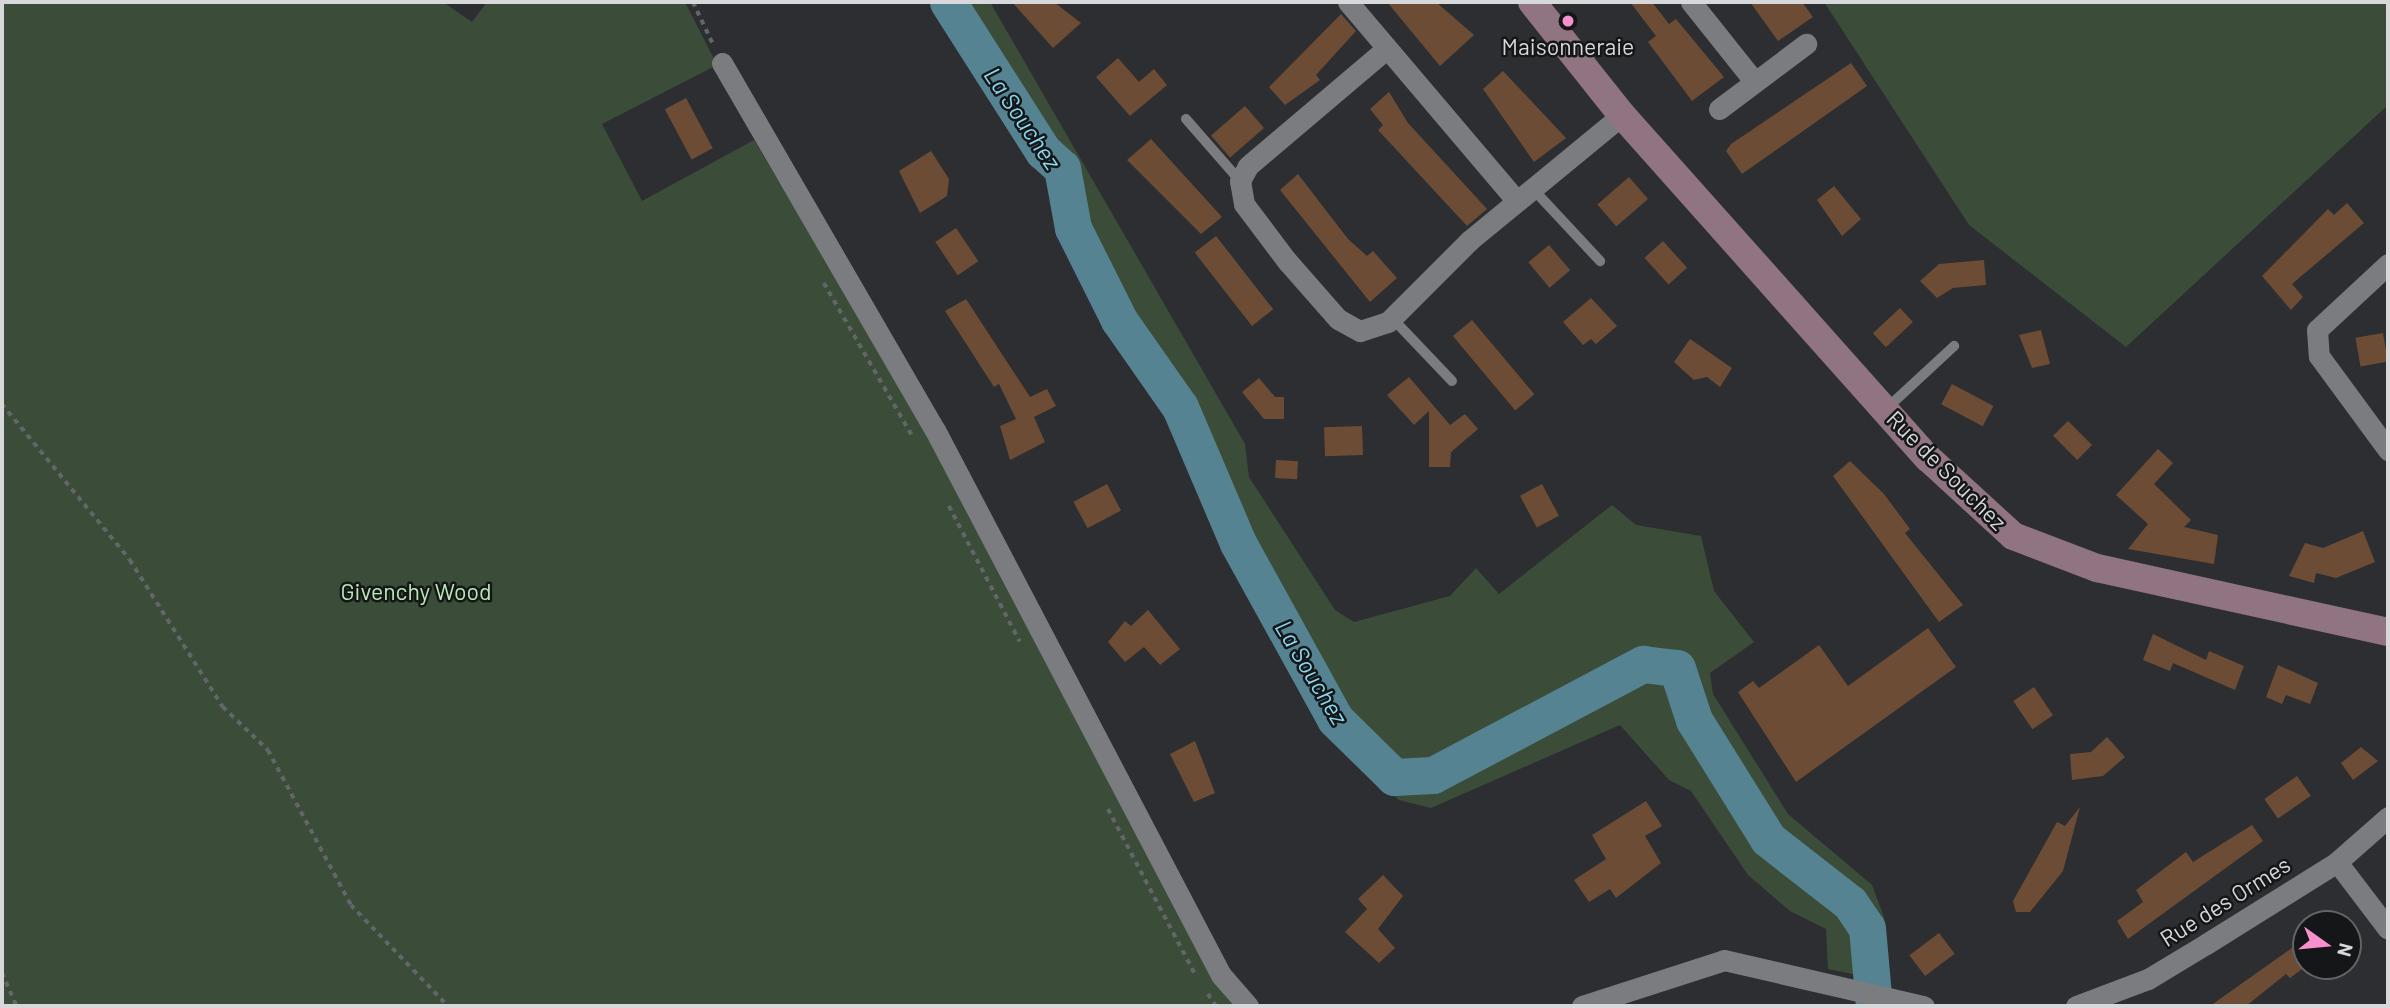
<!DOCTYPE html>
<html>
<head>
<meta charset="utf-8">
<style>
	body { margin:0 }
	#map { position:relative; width:2390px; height:1008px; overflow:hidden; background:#2c2e31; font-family:Barlow,sans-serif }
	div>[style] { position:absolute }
	.green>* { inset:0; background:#3b4d39 }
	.river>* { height:37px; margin:-18.5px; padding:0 18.5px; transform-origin:18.5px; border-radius:18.5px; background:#558392 }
	.building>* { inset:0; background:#6c4c35; transform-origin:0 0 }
	.path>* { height:3.5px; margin-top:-1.75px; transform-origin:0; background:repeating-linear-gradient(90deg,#636568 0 5px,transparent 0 10px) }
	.lane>* { height:10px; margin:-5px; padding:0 5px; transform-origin:5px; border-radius:5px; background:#7a7c7f }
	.street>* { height:21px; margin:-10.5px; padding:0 10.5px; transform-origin:10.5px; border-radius:10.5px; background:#7a7c7f }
	.secondary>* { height:28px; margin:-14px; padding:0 14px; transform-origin:14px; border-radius:14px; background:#907481 }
	.dots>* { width:19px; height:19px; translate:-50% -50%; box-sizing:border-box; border:4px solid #151617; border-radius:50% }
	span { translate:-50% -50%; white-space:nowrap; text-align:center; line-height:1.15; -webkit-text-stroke:5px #151617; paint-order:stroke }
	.poi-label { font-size:23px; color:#d7d8da }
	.street-label { font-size:23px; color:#d7d8da }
	.park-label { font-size:23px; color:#bae9b6 }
	.water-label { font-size:24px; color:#89d7f1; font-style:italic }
	.frame { position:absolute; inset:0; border:4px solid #d7d8da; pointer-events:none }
	.north { position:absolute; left:2292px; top:910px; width:70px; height:70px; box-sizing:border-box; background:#151617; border:2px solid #636465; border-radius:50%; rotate:105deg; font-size:19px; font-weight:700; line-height:28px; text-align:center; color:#d7d8da }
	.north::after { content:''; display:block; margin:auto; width:24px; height:32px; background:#f890cd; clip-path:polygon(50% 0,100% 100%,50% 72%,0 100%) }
</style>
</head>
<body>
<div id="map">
	<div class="green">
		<div style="clip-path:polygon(2px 2px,443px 2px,472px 22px,487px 2px,685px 2px,717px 65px,602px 124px,642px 201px,754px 140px,893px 374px,1240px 1006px,2px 1006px)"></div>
		<div style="clip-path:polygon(931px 2px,990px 2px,1245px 444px,1249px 477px,1335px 610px,1354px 622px,1450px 596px,1476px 568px,1499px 594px,1612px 505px,1636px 525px,1701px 536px,1714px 591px,1754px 642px,1710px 673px,1713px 694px,1788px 814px,1872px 885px,1884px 917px,1886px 981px,1828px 969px,1826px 929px,1790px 911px,1748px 875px,1691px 791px,1669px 780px,1620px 725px,1431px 808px,1399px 800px,1355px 758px,1316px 717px,1233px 568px,1198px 488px,1185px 437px,1147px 391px,1099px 299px,1049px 176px)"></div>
		<div style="clip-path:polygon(1824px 2px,2388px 2px,2388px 105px,2126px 347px,1969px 225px)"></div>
	</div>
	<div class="river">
		<div style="left:948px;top:2px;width:177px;rotate:57.5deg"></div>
		<div style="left:1043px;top:151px;width:25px;rotate:42deg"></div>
		<div style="left:1062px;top:168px;width:61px;rotate:79.6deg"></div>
		<div style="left:1073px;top:228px;width:103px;rotate:63.4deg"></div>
		<div style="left:1119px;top:320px;width:106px;rotate:55deg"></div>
		<div style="left:1180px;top:407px;width:148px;rotate:66.9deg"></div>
		<div style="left:1238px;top:543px;width:201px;rotate:61.1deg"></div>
		<div style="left:1335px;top:719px;width:83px;rotate:44.5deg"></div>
		<div style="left:1394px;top:777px;width:39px;rotate:-3deg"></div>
		<div style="left:1433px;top:775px;width:238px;rotate:-27.9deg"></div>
		<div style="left:1643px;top:664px;width:34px;rotate:7deg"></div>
		<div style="left:1677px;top:668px;width:55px;rotate:71.9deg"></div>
		<div style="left:1694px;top:720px;width:140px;rotate:58.1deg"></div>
		<div style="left:1768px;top:839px;width:104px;rotate:38deg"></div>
		<div style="left:1850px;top:903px;width:30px;rotate:56deg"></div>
		<div style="left:1867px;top:928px;width:78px;rotate:84.9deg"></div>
	</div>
	<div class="building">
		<div style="clip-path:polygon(1012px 2px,1054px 2px,1081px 23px,1053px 48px)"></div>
		<div style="clip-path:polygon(1387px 2px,1436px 2px,1474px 35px,1440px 66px)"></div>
		<div style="clip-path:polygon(1630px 2px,1652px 2px,1669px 24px,1676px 19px,1724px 77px,1692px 101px,1648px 42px,1656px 36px)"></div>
		<div style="clip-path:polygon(1750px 2px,1802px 2px,1813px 17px,1778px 41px)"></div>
		<div style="clip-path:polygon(1341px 14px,1356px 31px,1316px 75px,1320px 80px,1285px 105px,1269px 87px)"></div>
		<div style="clip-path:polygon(1118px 58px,1139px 82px,1154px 69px,1167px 85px,1130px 116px,1096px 77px)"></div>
		<div style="clip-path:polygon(1851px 63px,1867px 86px,1742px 174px,1726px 151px,1731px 144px)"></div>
		<div style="clip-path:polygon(1503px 71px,1566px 138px,1534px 162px,1483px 89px)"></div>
		<div style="clip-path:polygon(1389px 92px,1408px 123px,1487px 209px,1467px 226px,1378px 130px,1383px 125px,1370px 109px)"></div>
		<div style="left:686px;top:98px;width:57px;height:24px;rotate:62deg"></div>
		<div style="left:1245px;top:106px;width:29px;height:45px;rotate:49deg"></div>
		<div style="clip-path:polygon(1151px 139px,1222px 217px,1201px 234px,1127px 160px)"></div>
		<div style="clip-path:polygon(931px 151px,949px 179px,947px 196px,920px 213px,899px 171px)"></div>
		<div style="clip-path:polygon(1298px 174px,1348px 239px,1367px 256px,1373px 251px,1397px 278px,1370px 302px,1280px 190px)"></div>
		<div style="left:1629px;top:177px;width:29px;height:42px;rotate:49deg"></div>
		<div style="clip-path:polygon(1834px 186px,1861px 219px,1842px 236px,1817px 200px)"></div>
		<div style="clip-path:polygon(2347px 203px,2364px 223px,2292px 284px,2303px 297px,2291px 310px,2262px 276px,2328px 209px,2334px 215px)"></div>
		<div style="left:956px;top:228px;width:40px;height:25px;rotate:56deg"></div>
		<div style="left:1216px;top:236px;width:93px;height:27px;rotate:52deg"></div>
		<div style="left:1663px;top:241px;width:36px;height:25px;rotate:48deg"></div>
		<div style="left:1549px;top:245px;width:33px;height:27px;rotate:50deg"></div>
		<div style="clip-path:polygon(1984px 260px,1986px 285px,1953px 288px,1937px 298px,1920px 281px,1939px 264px)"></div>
		<div style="clip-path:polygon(1591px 298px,1617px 326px,1596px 344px,1591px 339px,1583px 345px,1563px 322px)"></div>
		<div style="clip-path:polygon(966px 299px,1030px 397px,1047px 389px,1056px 406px,1034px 417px,1045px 442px,1010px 460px,1000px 426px,1016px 419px,999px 384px,994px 387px,945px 311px)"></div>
		<div style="left:1900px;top:308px;width:19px;height:37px;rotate:47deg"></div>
		<div style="left:1472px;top:320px;width:97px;height:25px;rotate:50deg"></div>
		<div style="clip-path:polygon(2041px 330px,2050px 364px,2032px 368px,2019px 335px)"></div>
		<div style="left:2383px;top:333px;width:29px;height:28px;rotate:80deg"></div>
		<div style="clip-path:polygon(1690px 339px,1732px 368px,1720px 387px,1707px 377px,1694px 380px,1674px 362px)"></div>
		<div style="clip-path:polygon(1409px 377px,1450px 425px,1465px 414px,1478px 429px,1451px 452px,1450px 467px,1429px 467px,1429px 411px,1414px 425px,1387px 395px)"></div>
		<div style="clip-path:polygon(1259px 378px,1275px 397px,1284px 397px,1284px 419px,1264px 419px,1242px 392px)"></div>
		<div style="left:1952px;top:384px;width:47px;height:23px;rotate:28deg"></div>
		<div style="left:2068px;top:421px;width:34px;height:21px;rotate:45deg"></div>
		<div style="left:1362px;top:426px;width:29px;height:38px;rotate:88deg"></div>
		<div style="clip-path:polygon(2158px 449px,2173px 463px,2154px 484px,2191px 520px,2184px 527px,2218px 535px,2214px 564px,2128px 549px,2148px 524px,2116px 495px)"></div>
		<div style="left:1276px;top:460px;width:22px;height:18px;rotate:3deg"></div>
		<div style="clip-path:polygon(1850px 461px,1884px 494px,1910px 529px,1905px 533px,1963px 605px,1939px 622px,1833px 476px)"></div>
		<div style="left:1107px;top:484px;width:30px;height:38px;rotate:62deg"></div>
		<div style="left:1542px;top:484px;width:36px;height:25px;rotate:62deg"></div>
		<div style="clip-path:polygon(2363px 531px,2375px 562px,2336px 578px,2316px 573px,2314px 583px,2289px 576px,2305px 543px,2323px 548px)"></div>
		<div style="clip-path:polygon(1148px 610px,1180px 649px,1160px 665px,1144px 647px,1125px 662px,1108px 642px,1125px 621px,1131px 626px)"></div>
		<div style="clip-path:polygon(1928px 628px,1956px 667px,1796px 782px,1738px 692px,1753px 681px,1759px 688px,1819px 645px,1848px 686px)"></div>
		<div style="clip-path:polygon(2153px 634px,2206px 660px,2209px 651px,2244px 666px,2235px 690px,2173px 663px,2170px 671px,2143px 660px)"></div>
		<div style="clip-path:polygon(2278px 665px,2318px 683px,2310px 704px,2286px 695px,2282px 704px,2266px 697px)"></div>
		<div style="left:2034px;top:687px;width:34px;height:25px;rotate:56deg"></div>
		<div style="clip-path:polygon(2107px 737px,2125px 757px,2103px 776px,2072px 780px,2070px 754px,2091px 752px)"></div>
		<div style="clip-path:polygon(1195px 741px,1215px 793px,1194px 802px,1170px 754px)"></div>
		<div style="clip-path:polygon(2361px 747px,2378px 761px,2353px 780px,2341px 763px)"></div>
		<div style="left:2297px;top:776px;width:24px;height:40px;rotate:55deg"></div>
		<div style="clip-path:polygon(1646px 801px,1662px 826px,1645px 836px,1661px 863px,1616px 898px,1610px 889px,1589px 902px,1574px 880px,1606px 859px,1592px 835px)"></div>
		<div style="clip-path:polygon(2080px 807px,2063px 871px,2030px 912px,2016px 912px,2013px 901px,2057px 822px,2065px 826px)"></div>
		<div style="clip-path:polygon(2252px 825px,2263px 841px,2128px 939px,2117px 921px,2143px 902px,2136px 890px,2186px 852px,2193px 862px)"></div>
		<div style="clip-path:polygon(1383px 875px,1403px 896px,1378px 929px,1395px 948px,1379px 963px,1345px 932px,1367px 909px,1358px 899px)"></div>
		<div style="left:1939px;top:933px;width:26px;height:37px;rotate:53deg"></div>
		<div style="clip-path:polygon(2306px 938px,2306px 966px,2290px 978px,2286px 974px,2246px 1006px,2210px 1006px)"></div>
	</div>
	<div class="path">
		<div style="left:693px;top:2px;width:47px;rotate:64.5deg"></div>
		<div style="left:824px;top:283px;width:178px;rotate:60deg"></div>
		<div style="left:2px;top:404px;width:202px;rotate:50.6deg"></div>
		<div style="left:130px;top:560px;width:174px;rotate:57.7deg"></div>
		<div style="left:223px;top:707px;width:62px;rotate:43.7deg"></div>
		<div style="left:268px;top:750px;width:176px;rotate:61.8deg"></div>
		<div style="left:351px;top:905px;width:140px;rotate:46.2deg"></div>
		<div style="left:949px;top:506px;width:153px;rotate:62.4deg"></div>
		<div style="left:1108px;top:809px;width:189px;rotate:62.2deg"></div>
		<div style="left:2px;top:973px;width:36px;rotate:66deg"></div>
		<div style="left:1208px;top:994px;width:14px;rotate:56deg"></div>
	</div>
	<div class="lane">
		<div style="left:1186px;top:119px;width:82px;rotate:48.9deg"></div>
		<div style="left:1532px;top:188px;width:100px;rotate:47deg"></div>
		<div style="left:1392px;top:318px;width:87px;rotate:46.4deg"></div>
		<div style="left:1886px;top:409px;width:93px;rotate:-42.8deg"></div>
	</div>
	<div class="street">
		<div style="left:1348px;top:2px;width:261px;rotate:49.7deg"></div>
		<div style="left:1691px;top:2px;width:101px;rotate:51.4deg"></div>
		<div style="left:1386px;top:49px;width:181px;rotate:139.7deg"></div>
		<div style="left:1248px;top:166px;width:17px;rotate:118deg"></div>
		<div style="left:1240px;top:181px;width:23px;rotate:80deg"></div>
		<div style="left:1244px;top:204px;width:71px;rotate:53deg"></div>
		<div style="left:1287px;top:261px;width:77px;rotate:48.7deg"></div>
		<div style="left:1338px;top:319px;width:25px;rotate:29deg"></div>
		<div style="left:1360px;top:331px;width:29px;rotate:-18deg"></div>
		<div style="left:1388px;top:322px;width:116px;rotate:-45deg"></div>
		<div style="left:1470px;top:240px;width:197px;rotate:-39.4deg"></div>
		<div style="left:722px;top:63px;width:424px;rotate:59.9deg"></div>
		<div style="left:935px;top:430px;width:615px;rotate:62.31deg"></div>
		<div style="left:1221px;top:975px;width:41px;rotate:48.9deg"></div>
		<div style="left:1719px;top:109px;width:109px;rotate:-36.8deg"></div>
		<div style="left:2388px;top:264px;width:97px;rotate:137.1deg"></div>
		<div style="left:2317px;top:330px;width:26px;rotate:86deg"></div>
		<div style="left:2319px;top:356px;width:117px;rotate:53.7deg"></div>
		<div style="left:2337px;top:862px;width:84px;rotate:52.7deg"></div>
		<div style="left:1582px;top:1006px;width:149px;rotate:-17.9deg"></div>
		<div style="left:1724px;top:960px;width:205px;rotate:13deg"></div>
		<div style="left:2076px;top:1006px;width:77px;rotate:-20.6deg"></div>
		<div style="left:2148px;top:979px;width:68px;rotate:-31.1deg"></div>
		<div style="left:2206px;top:944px;width:155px;rotate:-32deg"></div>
		<div style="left:2337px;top:862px;width:68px;rotate:-41.4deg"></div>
	</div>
	<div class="secondary">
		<div style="left:1532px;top:2px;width:144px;rotate:51.5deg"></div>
		<div style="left:1622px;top:115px;width:460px;rotate:48.3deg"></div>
		<div style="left:1928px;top:458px;width:115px;rotate:42.5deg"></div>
		<div style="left:2013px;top:536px;width:90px;rotate:20.9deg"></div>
		<div style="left:2097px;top:568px;width:298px;rotate:12.4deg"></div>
	</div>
	<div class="dots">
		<div style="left:1568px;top:21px;background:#f890cd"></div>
	</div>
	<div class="poi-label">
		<span style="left:1568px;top:46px">Maisonneraie</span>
	</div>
	<div class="street-label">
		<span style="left:1947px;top:470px;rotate:45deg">Rue de Souchez</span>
		<span style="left:2225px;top:901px;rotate:-32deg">Rue des Ormes</span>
	</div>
	<div class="park-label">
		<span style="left:416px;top:591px">Givenchy Wood</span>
	</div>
	<div class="water-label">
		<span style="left:1023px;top:118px;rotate:56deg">La Souchez</span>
		<span style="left:1312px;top:672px;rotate:59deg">La Souchez</span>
	</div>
	<div class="frame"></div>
	<div class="north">N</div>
</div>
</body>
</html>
